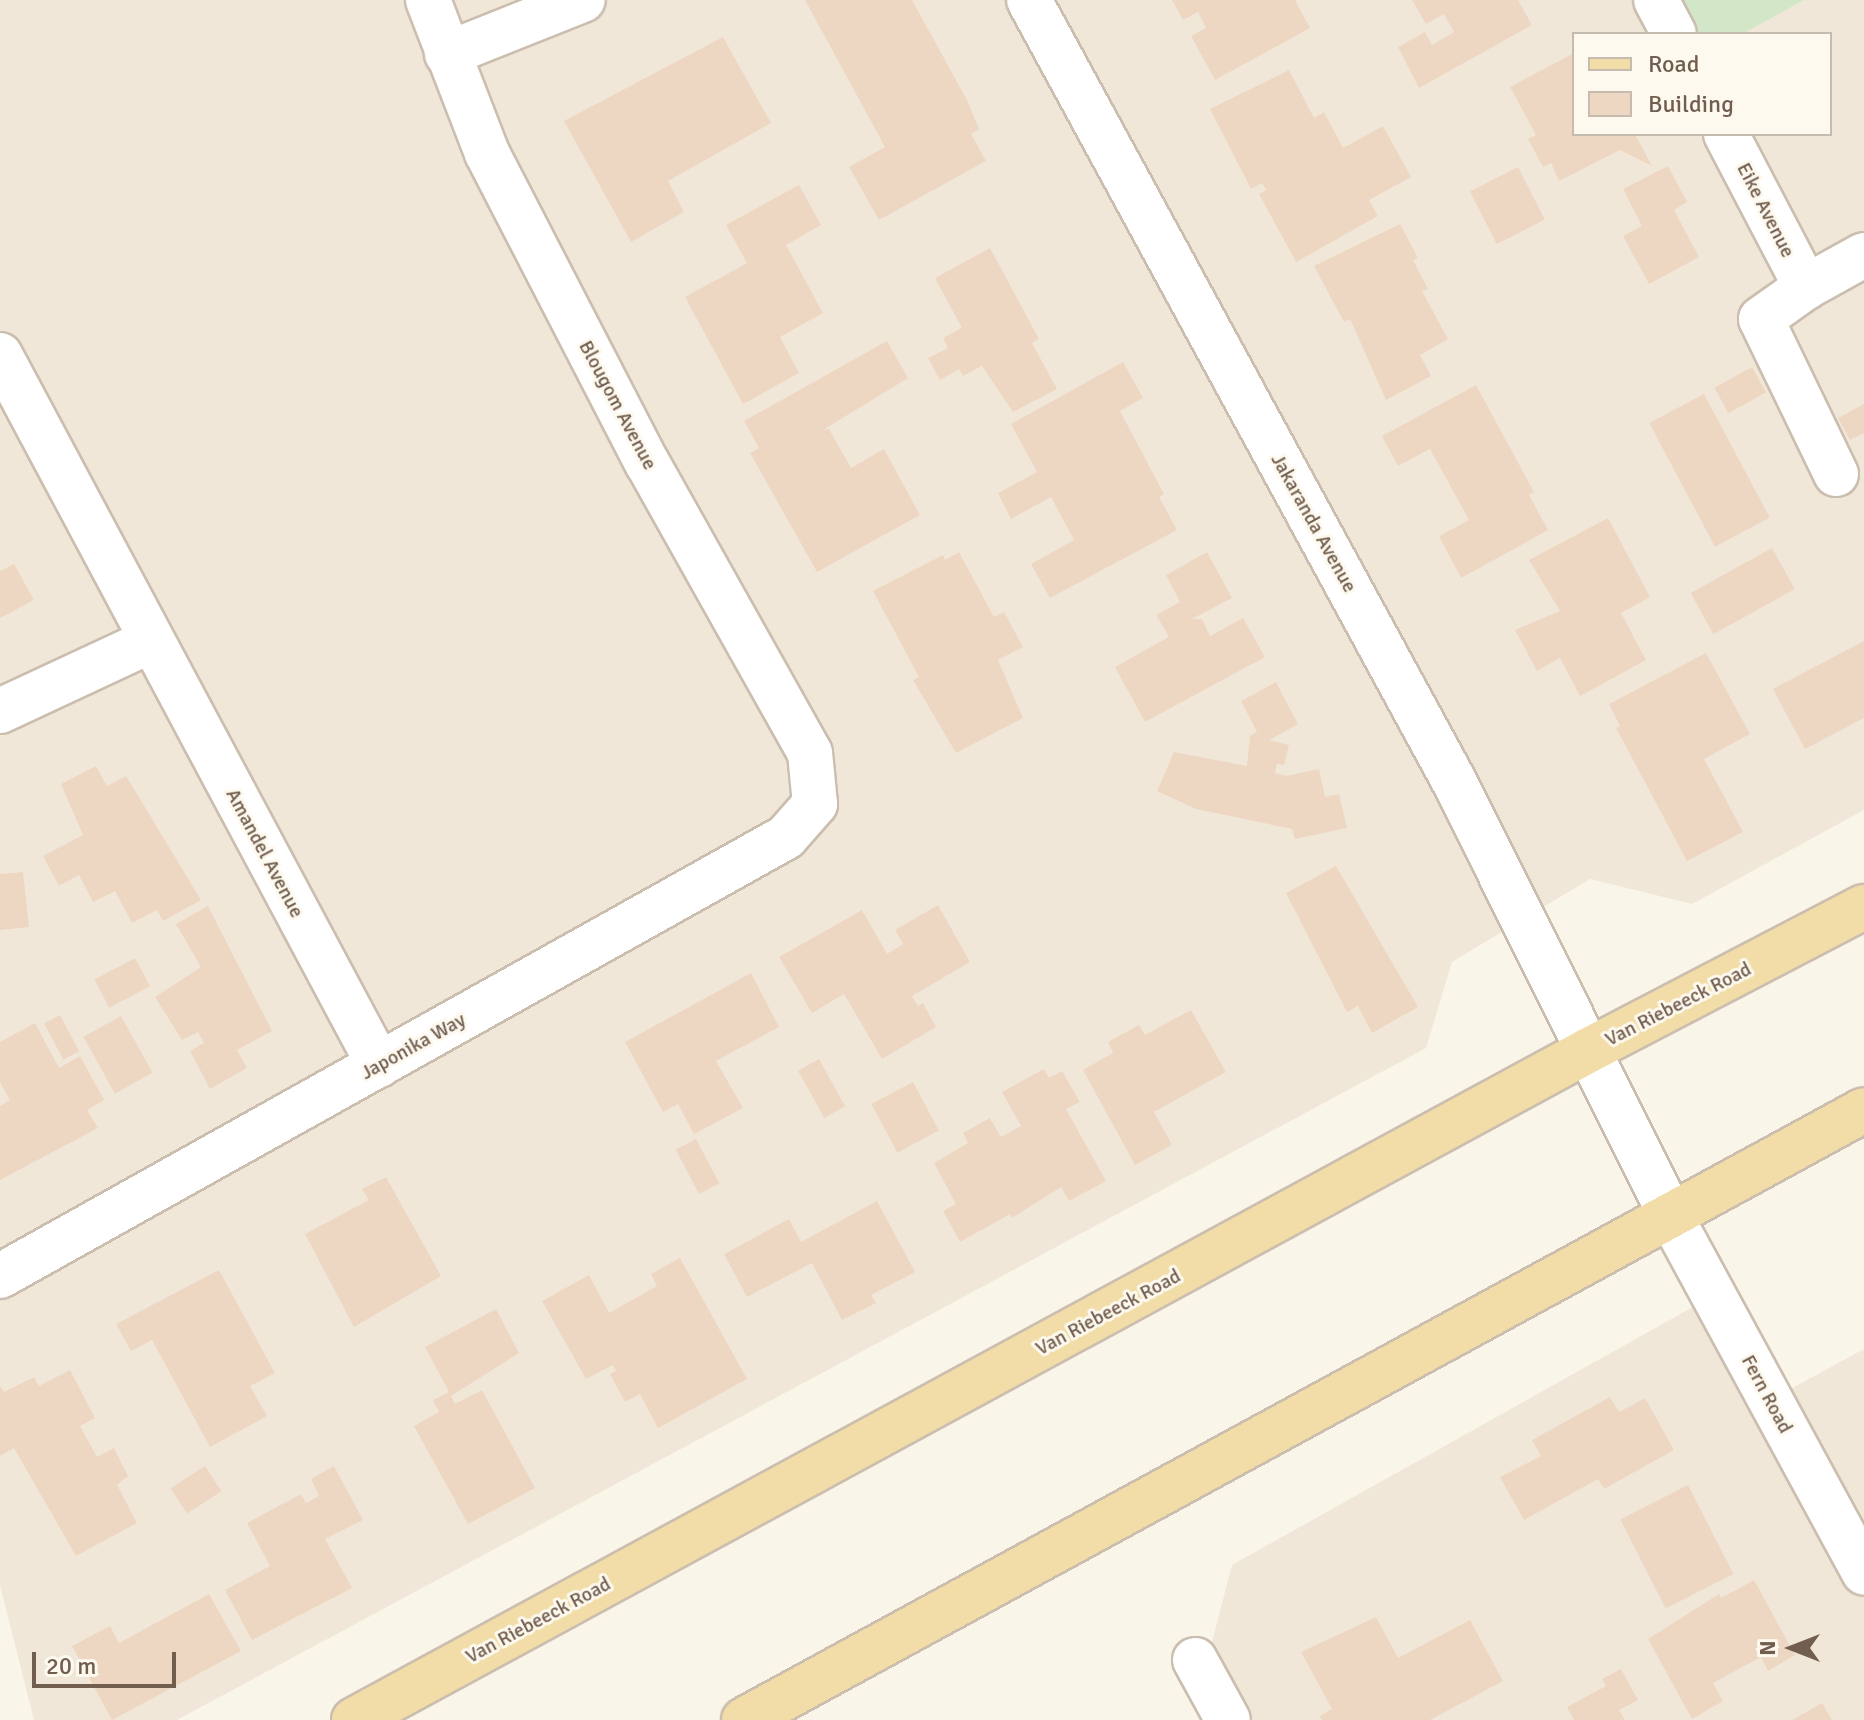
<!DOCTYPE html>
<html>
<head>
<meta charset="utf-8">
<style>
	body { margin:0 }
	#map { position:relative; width:1864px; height:1720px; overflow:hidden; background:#faf5e9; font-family:Signika,sans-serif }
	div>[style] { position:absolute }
	.residential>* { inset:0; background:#f1e7d8 }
	.green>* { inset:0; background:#d2e7c8 }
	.building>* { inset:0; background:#edd7c3; transform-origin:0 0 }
	.roads { filter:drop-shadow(2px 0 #cbbeaf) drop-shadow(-2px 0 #cbbeaf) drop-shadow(0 2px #cbbeaf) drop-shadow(0 -2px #cbbeaf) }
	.minor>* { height:44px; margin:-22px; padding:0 22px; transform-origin:22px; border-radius:22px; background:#fff }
	.primary>* { height:44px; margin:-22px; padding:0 22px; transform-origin:22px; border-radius:22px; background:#f2dda8 }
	span { translate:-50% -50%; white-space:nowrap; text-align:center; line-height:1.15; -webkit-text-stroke:6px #fdf9ef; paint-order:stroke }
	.street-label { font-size:20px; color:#725e4f }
	.legend { position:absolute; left:1572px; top:32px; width:260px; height:104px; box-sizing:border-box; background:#fdf9ef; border:2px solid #c5bbaf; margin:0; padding:10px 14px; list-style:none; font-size:24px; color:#725e4f }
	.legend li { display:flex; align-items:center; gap:16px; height:40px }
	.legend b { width:40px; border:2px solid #c5bbaf }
	.north { position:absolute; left:1752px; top:1608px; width:80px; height:80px; -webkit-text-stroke:6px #fdf9ef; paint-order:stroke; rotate:270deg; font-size:22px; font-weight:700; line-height:32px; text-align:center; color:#725e4f }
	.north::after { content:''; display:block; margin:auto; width:28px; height:36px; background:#725e4f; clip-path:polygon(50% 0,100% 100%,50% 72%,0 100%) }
	.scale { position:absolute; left:32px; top:1652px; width:144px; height:36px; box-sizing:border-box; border:4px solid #725e4f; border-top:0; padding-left:10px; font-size:24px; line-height:28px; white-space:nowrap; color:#725e4f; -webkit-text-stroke:6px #fdf9ef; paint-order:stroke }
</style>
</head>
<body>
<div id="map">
	<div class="residential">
		<div style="clip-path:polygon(evenodd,0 0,1864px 0,1864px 810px,1692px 904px,1590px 879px,1452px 962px,1426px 1048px,177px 1720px,34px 1720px,0 1585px,0 0,1574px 34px,1830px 34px,1830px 134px,1574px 134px,1574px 34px)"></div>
		<div style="clip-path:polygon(1716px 1294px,1772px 1399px,1864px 1349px,1864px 1720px,1235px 1720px,1206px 1665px,1232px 1565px)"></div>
	</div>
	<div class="green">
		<div style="clip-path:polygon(1678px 0,1804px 0,1742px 34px,1696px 34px)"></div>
	</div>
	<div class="building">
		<div style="clip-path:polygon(805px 0,912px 0,967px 100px,979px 129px,971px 134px,986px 161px,879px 220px,849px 167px,885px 147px)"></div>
		<div style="clip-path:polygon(1172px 0,1295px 0,1310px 28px,1215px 80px,1191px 36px,1206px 28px,1198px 12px,1183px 20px)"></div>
		<div style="clip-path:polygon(1412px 0,1518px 0,1532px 25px,1419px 88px,1398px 47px,1425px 32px,1432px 45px,1454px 32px,1444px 14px,1426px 24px)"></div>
		<div style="clip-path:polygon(723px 37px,771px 123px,668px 181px,684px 212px,631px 242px,564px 121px)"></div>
		<div style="clip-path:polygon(1574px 53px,1574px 134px,1635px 134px,1652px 166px,1620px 150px,1559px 181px,1551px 163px,1543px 167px,1528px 139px,1536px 135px,1510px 87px)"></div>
		<div style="clip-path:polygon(1289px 70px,1314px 118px,1324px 112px,1343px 148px,1383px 126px,1411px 177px,1369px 200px,1378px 216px,1296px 262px,1259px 194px,1266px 190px,1262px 183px,1251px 189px,1210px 109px)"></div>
		<div style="clip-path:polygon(1668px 166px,1687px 202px,1674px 210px,1699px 257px,1649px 284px,1623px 236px,1642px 226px,1623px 189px)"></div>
		<div style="left:1518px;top:167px;width:59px;height:54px;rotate:63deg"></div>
		<div style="clip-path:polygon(799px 185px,821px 225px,786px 245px,823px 313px,780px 337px,799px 373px,743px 404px,685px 297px,747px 263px,726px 225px)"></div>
		<div style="clip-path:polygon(1400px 224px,1418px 258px,1413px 260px,1428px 289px,1422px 291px,1448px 339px,1420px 355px,1431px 376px,1386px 400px,1350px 319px,1344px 322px,1314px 266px)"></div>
		<div style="clip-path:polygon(990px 248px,1039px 339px,1032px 343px,1057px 389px,1013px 412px,982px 366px,963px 376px,959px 369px,940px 380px,928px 358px,948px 348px,943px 338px,962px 328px,935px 278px)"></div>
		<div style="clip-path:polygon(887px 341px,908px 378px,823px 430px,829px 429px,851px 468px,884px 449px,920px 515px,817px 572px,750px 453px,759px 448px,744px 421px)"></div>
		<div style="clip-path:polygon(1123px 362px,1143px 398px,1120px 411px,1164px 494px,1159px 497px,1177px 530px,1050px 598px,1031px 564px,1074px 540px,1051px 497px,1011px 519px,998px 493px,1037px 472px,1011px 424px)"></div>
		<div style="left:1752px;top:367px;width:29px;height:43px;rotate:61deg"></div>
		<div style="clip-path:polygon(1476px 385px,1534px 492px,1529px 495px,1548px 530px,1461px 578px,1439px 536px,1469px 520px,1430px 449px,1398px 466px,1382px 436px)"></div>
		<div style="left:1704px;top:394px;width:140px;height:62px;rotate:62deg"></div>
		<div style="clip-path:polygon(1864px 404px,1864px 433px,1850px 440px,1838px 418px)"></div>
		<div style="clip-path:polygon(1608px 518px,1650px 597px,1621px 613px,1646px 660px,1580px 696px,1560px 658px,1537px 671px,1515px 630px,1560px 611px,1529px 560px)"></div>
		<div style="left:1772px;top:548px;width:47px;height:93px;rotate:61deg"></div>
		<div style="clip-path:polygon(959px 552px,994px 617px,1004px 612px,1023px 647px,998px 660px,1023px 718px,956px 753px,913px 680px,919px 677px,873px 591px,943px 555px,945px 560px)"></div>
		<div style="clip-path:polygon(1207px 552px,1232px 598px,1192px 619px,1202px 619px,1210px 636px,1243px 618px,1265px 657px,1145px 722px,1115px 667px,1169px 637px,1156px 615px,1180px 602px,1166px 575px)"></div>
		<div style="clip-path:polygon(14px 564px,34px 600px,0 618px,0 571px)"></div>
		<div style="clip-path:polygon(1864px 641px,1864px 718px,1805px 749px,1773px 689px)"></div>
		<div style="clip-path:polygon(1706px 653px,1750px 734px,1704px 759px,1743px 832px,1687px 861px,1616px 728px,1620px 726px,1609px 704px)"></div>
		<div style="clip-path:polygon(1276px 682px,1298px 724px,1269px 740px,1289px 745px,1284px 765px,1277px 764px,1275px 773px,1286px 776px,1319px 769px,1325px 797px,1339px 794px,1347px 828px,1295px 839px,1292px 829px,1196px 809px,1157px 791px,1174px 752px,1247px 766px,1250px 736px,1257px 732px,1241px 701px)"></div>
		<div style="clip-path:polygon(96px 766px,107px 786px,126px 776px,201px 900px,163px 921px,157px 910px,132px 923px,115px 891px,93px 902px,79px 875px,59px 886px,43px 856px,83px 835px,61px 784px)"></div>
		<div style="clip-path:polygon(1336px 866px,1418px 1007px,1372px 1033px,1358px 1006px,1347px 1012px,1286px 893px)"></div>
		<div style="clip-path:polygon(23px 872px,29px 927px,0 930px,0 874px)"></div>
		<div style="clip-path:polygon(938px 905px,970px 962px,912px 996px,918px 1006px,923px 1003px,936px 1027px,882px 1059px,844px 994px,812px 1013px,779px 957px,862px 910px,887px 954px,903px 944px,895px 930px)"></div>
		<div style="clip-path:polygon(208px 906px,272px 1031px,237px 1050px,247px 1068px,210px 1089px,190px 1051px,204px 1043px,198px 1032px,182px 1040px,155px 997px,201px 967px,176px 924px)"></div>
		<div style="left:135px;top:958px;width:32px;height:46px;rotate:62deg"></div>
		<div style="clip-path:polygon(751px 973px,779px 1027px,716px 1061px,743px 1108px,694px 1134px,678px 1104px,663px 1112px,625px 1042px)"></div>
		<div style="clip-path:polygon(1191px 1010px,1226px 1072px,1154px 1112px,1172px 1145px,1135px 1165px,1083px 1070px,1113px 1053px,1108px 1042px,1139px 1025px,1145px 1035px)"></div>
		<div style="left:60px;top:1015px;width:41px;height:18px;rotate:62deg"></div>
		<div style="left:121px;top:1016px;width:65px;height:43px;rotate:61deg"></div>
		<div style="clip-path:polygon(35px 1023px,59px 1068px,80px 1056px,104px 1100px,87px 1110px,98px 1128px,0 1180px,0 1106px,10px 1100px,0 1082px,0 1042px)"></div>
		<div style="left:819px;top:1059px;width:54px;height:24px;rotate:61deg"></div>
		<div style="clip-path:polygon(1044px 1069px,1049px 1078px,1062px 1071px,1080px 1102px,1066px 1109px,1106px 1181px,1069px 1201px,1061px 1187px,1012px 1218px,1010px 1214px,960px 1242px,943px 1211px,956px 1204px,934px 1163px,968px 1143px,963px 1133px,990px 1118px,1001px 1137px,1021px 1126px,1002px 1092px)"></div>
		<div style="left:913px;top:1082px;width:55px;height:47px;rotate:62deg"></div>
		<div style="left:696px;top:1139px;width:50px;height:23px;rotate:62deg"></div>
		<div style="clip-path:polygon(386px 1177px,441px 1276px,354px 1327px,305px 1234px,369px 1200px,362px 1189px)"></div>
		<div style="clip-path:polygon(877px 1201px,915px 1272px,871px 1295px,876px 1303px,842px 1320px,812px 1263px,747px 1297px,724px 1254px,789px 1219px,801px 1242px)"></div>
		<div style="clip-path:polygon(680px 1258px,747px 1379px,658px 1428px,640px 1394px,625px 1402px,610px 1374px,616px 1371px,613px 1365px,586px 1379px,542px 1301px,589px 1275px,609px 1313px,657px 1286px,651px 1274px)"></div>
		<div style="clip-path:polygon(219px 1270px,275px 1373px,250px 1386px,267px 1416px,210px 1447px,152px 1340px,131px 1351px,116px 1324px)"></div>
		<div style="clip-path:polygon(496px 1309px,519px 1353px,451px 1396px,455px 1404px,482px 1390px,535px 1488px,468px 1524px,414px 1426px,439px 1412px,433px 1400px,449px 1392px,425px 1347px)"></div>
		<div style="clip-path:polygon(70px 1370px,95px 1418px,80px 1426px,97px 1457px,114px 1448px,128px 1476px,117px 1485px,137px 1523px,76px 1556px,14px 1448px,0 1456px,0 1386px,4px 1392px,34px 1377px,39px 1386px)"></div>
		<div style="clip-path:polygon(1610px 1397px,1619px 1412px,1645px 1398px,1674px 1450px,1604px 1489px,1598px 1479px,1524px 1520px,1500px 1477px,1541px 1456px,1532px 1440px)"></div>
		<div style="left:205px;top:1466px;width:30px;height:41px;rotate:57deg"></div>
		<div style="clip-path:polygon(334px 1466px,363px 1520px,325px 1539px,352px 1588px,252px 1640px,225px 1590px,270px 1566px,247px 1523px,301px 1494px,306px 1503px,319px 1496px,311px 1479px)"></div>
		<div style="left:1688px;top:1485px;width:100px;height:76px;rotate:63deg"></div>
		<div style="clip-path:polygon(1754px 1580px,1795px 1655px,1768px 1671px,1761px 1657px,1713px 1683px,1723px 1701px,1692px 1719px,1648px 1639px,1719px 1594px,1721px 1598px)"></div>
		<div style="clip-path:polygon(209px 1594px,241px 1651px,112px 1720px,72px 1646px,110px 1626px,119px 1643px)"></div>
		<div style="clip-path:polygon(1376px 1617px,1398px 1658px,1470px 1620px,1503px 1681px,1430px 1720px,1322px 1720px,1320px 1716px,1332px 1709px,1301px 1652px)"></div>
		<div style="clip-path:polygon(1621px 1669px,1638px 1700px,1619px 1710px,1625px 1720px,1574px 1720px,1567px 1707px,1606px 1686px,1602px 1679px)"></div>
		<div style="clip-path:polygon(1822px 1703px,1832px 1720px,1792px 1720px)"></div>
	</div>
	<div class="roads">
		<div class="minor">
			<div style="left:1029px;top:0;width:889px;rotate:61.45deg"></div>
			<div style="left:1454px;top:781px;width:485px;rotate:63.5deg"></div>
			<div style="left:1670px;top:1215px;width:407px;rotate:61.5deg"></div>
			<div style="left:1656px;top:0;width:38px;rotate:62deg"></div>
			<div style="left:447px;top:54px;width:146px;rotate:-21.7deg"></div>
			<div style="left:1726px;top:134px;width:173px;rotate:62.4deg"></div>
			<div style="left:0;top:355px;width:805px;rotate:61.91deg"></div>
			<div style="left:1836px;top:474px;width:172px;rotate:-115.8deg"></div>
			<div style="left:1761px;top:319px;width:55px;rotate:-35.4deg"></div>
			<div style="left:1806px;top:287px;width:66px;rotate:-28.9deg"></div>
			<div style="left:0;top:711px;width:166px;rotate:-25deg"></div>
			<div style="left:0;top:1276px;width:900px;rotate:-29.18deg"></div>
			<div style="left:786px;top:837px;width:44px;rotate:-48.7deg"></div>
			<div style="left:815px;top:804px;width:51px;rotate:-95.6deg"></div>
			<div style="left:810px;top:753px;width:333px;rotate:-119.3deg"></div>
			<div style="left:647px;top:463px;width:349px;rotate:-117.3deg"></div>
			<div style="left:487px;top:153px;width:164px;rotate:-111.1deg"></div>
			<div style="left:1195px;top:1660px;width:68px;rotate:61.2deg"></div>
		</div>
		<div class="primary">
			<div style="left:354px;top:1720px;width:1403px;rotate:-28.48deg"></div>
			<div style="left:1587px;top:1051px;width:312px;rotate:-27.5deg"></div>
			<div style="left:744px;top:1720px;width:1275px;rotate:-28.57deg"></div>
		</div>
	</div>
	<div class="street-label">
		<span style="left:1766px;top:210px;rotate:63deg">Eike Avenue</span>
		<span style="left:618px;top:405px;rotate:62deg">Blougom Avenue</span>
		<span style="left:1314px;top:523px;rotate:61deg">Jakaranda Avenue</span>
		<span style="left:265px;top:853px;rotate:62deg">Amandel Avenue</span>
		<span style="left:1678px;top:1004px;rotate:-27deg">Van Riebeeck Road</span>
		<span style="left:413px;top:1046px;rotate:-29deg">Japonika Way</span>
		<span style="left:1108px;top:1312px;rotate:-28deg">Van Riebeeck Road</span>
		<span style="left:1767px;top:1394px;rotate:62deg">Fern Road</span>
		<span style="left:538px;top:1620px;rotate:-28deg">Van Riebeeck Road</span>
	</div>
	<ul class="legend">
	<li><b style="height:10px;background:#f2dda8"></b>Road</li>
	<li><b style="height:22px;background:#edd7c3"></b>Building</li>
	</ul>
	<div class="north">N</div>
	<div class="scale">20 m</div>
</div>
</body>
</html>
